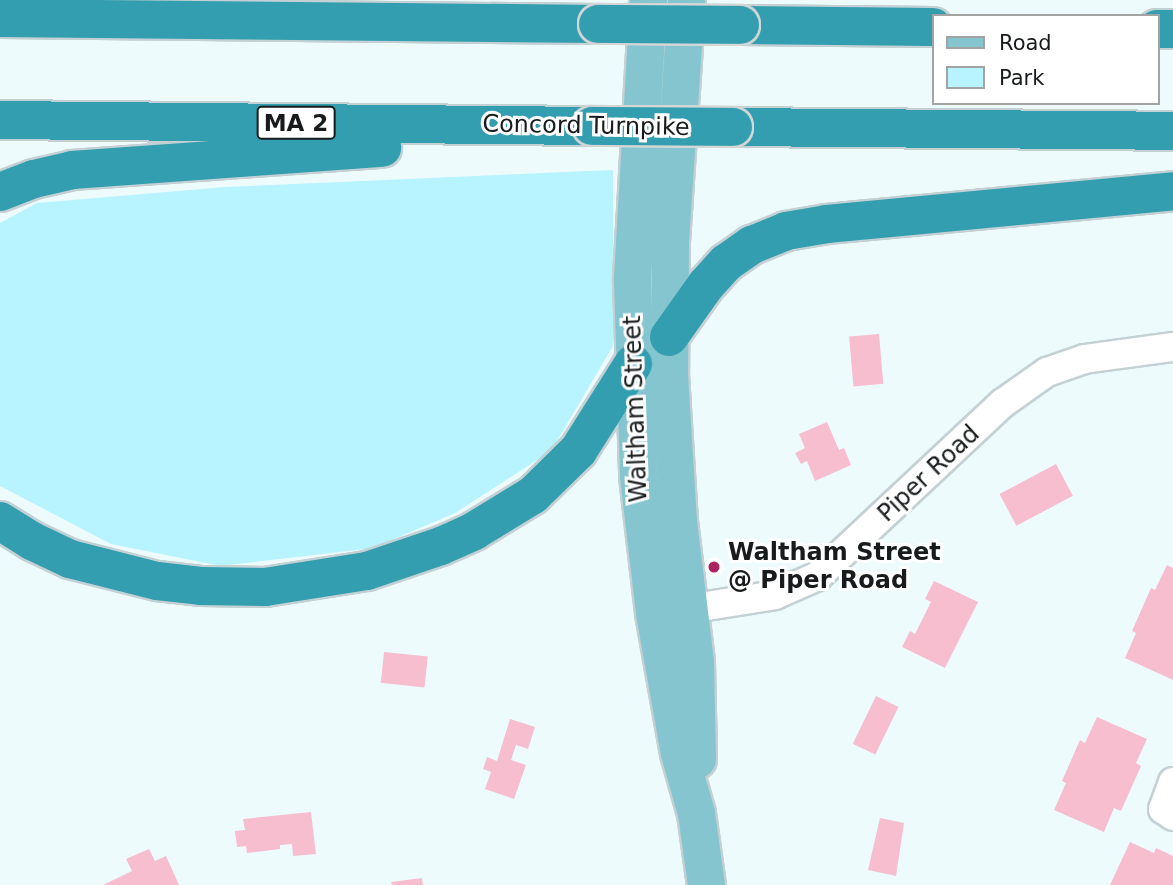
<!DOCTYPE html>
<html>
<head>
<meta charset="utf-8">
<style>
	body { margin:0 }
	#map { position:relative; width:1173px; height:885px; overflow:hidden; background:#eefbfd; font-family:"DejaVu Sans",sans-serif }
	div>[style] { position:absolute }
	.green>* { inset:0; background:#b7f4ff }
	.building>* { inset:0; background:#f6becf; transform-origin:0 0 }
	.roads { filter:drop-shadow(2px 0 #c4d1d4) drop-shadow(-2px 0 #c4d1d4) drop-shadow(0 2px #c4d1d4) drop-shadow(0 -2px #c4d1d4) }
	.minor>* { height:28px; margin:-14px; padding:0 14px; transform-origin:14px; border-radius:14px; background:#fff }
	.major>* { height:37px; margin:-18.5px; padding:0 18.5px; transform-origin:18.5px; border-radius:18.5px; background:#85c5cf }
	.highway>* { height:38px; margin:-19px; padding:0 19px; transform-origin:19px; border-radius:19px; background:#339eaf }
	.bridges { filter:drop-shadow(2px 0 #d5d6d6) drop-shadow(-2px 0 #d5d6d6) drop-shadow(0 2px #d5d6d6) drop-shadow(0 -2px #d5d6d6) }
	.highway-bridge>* { height:38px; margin:-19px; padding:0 19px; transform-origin:19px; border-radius:19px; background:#339eaf }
	.dots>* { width:19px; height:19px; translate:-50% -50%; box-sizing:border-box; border:4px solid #fff; border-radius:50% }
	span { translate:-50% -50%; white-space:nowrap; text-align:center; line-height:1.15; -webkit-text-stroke:6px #fff; paint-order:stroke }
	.shield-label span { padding:2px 5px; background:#fff; border:2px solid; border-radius:5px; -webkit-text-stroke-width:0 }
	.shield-label { font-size:23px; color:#171b1c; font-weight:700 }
	.street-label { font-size:24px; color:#171b1c }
	.poi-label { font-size:24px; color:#171b1c; font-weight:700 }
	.left { translate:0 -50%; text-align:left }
	.legend { position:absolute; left:932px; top:14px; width:228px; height:91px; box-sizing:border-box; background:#fff; border:2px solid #a2a4a4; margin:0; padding:9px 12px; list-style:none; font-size:21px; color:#171b1c }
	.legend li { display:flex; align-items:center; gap:14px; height:35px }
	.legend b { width:35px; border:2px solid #a2a4a4 }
</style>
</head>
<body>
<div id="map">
	<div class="green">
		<div style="clip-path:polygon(613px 170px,613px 346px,551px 451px,455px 513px,373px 548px,221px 566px,111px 544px,0 486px,0 223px,37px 203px,225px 187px)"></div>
	</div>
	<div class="building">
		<div style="left:879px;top:334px;width:50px;height:30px;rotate:85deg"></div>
		<div style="clip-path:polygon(827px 422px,839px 450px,844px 448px,851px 465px,815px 481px,807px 461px,801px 464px,795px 453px,805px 448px,799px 434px)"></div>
		<div style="left:1056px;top:464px;width:36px;height:64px;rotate:62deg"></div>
		<div style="clip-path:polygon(1167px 565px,1173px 568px,1173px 680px,1125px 658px,1136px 633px,1132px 631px,1151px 588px,1155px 590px)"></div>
		<div style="clip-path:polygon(934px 581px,978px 602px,945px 668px,902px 647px,910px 631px,915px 634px,931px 602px,925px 599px)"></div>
		<div style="left:384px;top:652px;width:44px;height:31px;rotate:6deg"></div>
		<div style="left:876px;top:696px;width:25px;height:53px;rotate:26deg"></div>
		<div style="clip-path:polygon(1097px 717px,1147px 739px,1136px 763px,1141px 766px,1121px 811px,1114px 808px,1104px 832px,1054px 810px,1066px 783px,1062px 781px,1080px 740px,1085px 743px)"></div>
		<div style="clip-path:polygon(510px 719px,535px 727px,528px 749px,516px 745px,511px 760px,526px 765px,514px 799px,485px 789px,491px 772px,483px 769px,487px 757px,497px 761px)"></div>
		<div style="clip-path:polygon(311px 812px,316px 854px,293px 856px,292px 844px,280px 845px,280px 849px,247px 853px,246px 846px,237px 847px,235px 831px,245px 830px,243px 819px)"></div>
		<div style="clip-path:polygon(880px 818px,904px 823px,896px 876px,868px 870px)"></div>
		<div style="clip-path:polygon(1130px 842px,1154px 853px,1156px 848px,1173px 856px,1173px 885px,1110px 885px)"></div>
		<div style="clip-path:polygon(149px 849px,155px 861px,166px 856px,179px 885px,103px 885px,132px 871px,126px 859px)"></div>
		<div style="clip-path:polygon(422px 878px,423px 885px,392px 885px,391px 882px)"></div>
	</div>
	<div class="roads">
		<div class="minor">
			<div style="left:688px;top:609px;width:88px;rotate:-9.1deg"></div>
			<div style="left:775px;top:595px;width:47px;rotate:-23.8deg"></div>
			<div style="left:818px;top:576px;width:253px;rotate:-43.1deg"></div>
			<div style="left:1003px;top:403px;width:54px;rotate:-35.2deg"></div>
			<div style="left:1047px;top:372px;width:39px;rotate:-19deg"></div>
			<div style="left:1084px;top:359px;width:90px;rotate:-7.7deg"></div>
			<div style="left:1173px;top:782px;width:29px;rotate:110deg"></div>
			<div style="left:1163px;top:809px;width:12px;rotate:35deg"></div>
		</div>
		<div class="major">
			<div style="left:648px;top:0;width:281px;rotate:93.3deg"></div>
			<div style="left:632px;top:281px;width:195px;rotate:88.2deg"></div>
			<div style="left:638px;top:476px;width:138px;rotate:83.3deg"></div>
			<div style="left:654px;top:613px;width:142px;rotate:79.9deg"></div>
			<div style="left:679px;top:753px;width:62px;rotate:74.2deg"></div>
			<div style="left:696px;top:813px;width:73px;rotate:82.1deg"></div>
			<div style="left:686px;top:0;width:244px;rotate:93.8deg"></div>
			<div style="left:670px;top:243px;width:131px;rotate:90.4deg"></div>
			<div style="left:669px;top:374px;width:147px;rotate:86.5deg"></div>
			<div style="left:678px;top:521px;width:142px;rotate:83.1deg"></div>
			<div style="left:695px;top:662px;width:97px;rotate:88.8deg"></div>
		</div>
		<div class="highway">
			<div style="left:0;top:18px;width:598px;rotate:0.57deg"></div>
			<div style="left:740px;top:25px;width:193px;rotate:0.6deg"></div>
			<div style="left:1157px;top:29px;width:16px"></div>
			<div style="left:0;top:120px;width:592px;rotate:0.58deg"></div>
			<div style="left:733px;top:127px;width:440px;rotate:0.5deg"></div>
			<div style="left:0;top:192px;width:36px;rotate:-21deg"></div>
			<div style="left:34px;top:179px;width:39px;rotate:-13deg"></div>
			<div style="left:72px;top:170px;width:311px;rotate:-4.1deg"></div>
			<div style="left:669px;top:337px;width:64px;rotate:-54.6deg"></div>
			<div style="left:706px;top:285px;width:30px;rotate:-48deg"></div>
			<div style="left:726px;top:263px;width:32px;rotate:-35deg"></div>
			<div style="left:752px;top:245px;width:37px;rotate:-22deg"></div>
			<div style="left:786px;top:231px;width:42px;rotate:-9.7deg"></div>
			<div style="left:827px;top:224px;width:348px;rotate:-5.4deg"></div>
			<div style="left:0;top:521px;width:38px;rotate:32deg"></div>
			<div style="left:32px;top:541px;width:42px;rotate:25.3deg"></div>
			<div style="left:70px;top:559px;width:90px;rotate:14.2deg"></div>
			<div style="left:157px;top:581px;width:44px;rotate:6.5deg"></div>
			<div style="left:201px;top:586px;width:64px;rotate:0.9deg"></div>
			<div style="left:265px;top:587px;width:103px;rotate:-8.9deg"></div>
			<div style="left:367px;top:571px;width:78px;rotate:-18.7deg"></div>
			<div style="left:441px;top:546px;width:36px;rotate:-24deg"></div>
			<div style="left:474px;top:531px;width:69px;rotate:-31.4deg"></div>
			<div style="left:533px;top:495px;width:63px;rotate:-44.4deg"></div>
			<div style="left:578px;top:451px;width:103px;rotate:-57.7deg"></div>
		</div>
	</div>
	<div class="bridges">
		<div class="highway-bridge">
			<div style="left:598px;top:24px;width:142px;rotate:0.4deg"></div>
			<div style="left:592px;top:126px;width:141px;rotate:0.4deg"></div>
		</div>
	</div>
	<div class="dots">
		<div style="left:714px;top:567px;background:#ac2161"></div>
	</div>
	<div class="shield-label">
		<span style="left:296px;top:123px">MA 2</span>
	</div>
	<div class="street-label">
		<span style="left:586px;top:126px;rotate:1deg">Concord Turnpike</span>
		<span style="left:636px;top:409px;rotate:-92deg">Waltham Street</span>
		<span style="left:929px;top:474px;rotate:-43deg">Piper Road</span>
	</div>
	<div class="poi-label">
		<span class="left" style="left:728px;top:567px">Waltham Street<br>@ Piper Road</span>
	</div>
	<ul class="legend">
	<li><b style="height:9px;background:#85c5cf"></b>Road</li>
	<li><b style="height:19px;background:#b7f4ff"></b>Park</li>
	</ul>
</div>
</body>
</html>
